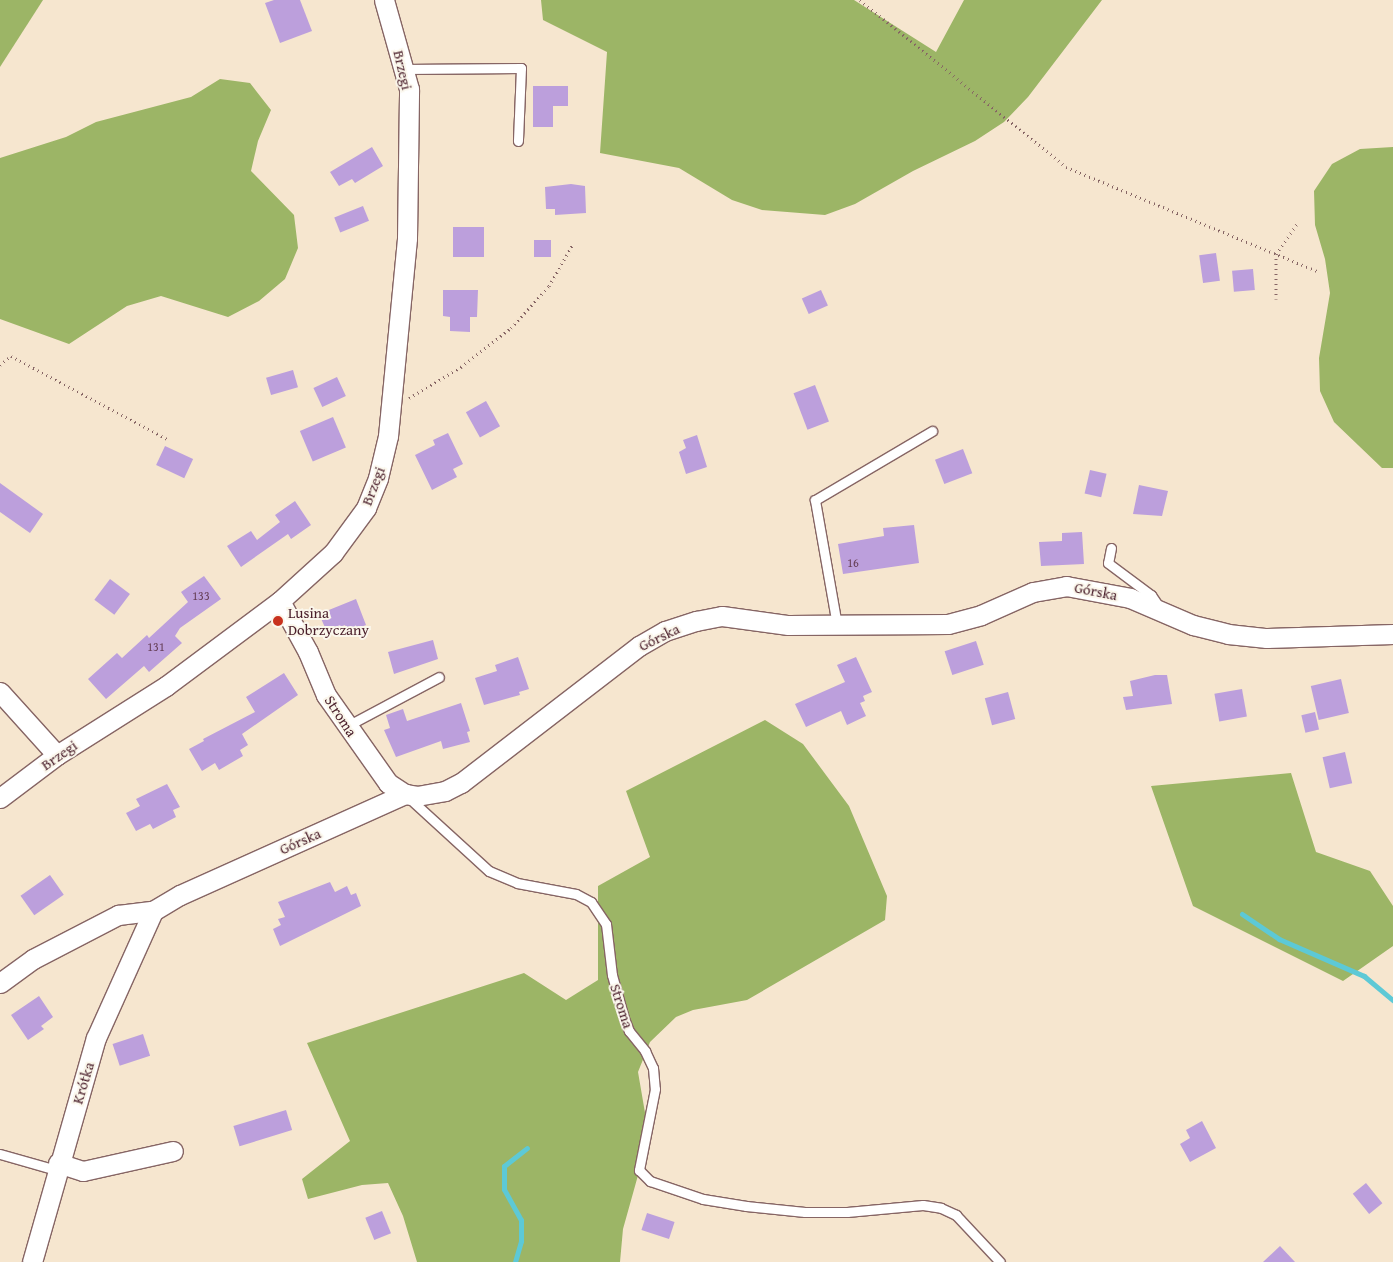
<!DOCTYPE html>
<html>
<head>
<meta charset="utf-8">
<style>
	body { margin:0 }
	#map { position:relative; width:1393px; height:1262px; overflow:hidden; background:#f6e6cf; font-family:"Gentium Book Plus",serif }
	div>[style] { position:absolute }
	.forest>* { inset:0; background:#9cb566 }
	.stream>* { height:5px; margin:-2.5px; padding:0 2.5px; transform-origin:2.5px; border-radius:2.5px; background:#5dc9d6 }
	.building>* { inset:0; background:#bc9fdc; transform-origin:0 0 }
	.path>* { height:3px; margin-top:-1.5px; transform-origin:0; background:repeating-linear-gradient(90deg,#866564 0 1px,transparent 0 5px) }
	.roads { filter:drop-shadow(1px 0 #866564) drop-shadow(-1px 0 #866564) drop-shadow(0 1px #866564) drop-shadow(0 -1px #866564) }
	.lane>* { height:9px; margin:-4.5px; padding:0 4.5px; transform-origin:4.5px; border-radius:4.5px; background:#fff }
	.street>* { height:19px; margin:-9.5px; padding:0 9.5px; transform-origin:9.5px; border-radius:9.5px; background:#fff }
	.dots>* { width:14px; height:14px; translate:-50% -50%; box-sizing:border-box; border:2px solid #fbf7ec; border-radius:50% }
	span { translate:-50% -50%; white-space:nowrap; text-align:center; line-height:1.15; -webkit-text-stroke:4px #fbf7ec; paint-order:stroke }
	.number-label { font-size:12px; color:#663f57 }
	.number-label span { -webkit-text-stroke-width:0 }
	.street-label { font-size:15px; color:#4a1f2b }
	.poi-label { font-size:15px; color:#4a1f2b }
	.left { translate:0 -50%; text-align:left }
</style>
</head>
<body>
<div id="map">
	<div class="forest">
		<div style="clip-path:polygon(0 0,43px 0,0 67px)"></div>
		<div style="clip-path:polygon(541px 0,854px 0,936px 52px,964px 0,1102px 0,1028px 97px,1004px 122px,975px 141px,913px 171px,855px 204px,825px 215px,762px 210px,732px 200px,679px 168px,600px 153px,607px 52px,543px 20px)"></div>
		<div style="clip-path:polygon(220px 79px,250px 83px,271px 110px,258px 141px,251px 171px,294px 215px,298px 248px,285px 279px,259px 301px,228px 317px,161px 296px,127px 306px,69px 344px,0 319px,0 158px,66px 137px,96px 122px,191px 97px)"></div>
		<div style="clip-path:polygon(1393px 147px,1393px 468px,1382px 468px,1334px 422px,1320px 391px,1319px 358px,1330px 293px,1325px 259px,1315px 225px,1314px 191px,1332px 164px,1360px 149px)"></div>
		<div style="clip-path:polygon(765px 720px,803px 744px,849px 806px,887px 896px,885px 920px,747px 1000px,693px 1010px,676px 1017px,650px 1042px,638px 1072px,649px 1136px,623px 1229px,620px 1262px,417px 1262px,403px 1216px,388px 1183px,362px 1185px,308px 1199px,302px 1179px,350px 1141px,307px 1043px,524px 973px,566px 1000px,598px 980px,598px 886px,650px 857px,626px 791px)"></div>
		<div style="clip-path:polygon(1291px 773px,1316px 852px,1370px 871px,1393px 906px,1393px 946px,1343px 981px,1193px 906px,1151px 786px)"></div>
	</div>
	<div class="stream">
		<div style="left:1242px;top:914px;width:45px;rotate:34deg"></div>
		<div style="left:1279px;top:939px;width:93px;rotate:23.5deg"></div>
		<div style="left:1364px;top:976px;width:38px;rotate:40deg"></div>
		<div style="left:515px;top:1262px;width:22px;rotate:-74deg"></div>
		<div style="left:521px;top:1241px;width:21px;rotate:-90deg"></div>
		<div style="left:521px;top:1220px;width:35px;rotate:-119deg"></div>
		<div style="left:504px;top:1189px;width:23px;rotate:-90deg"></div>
		<div style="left:504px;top:1166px;width:29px;rotate:-38deg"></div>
	</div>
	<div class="building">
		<div style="clip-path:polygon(274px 0,300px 0,312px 31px,280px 43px,265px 3px)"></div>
		<div style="clip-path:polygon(533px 86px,568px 86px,568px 106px,553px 106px,553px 127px,533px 127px)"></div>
		<div style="clip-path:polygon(372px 147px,383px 166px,355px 183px,352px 179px,339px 186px,330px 172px)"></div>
		<div style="clip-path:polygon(571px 184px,585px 186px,586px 213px,555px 215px,555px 209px,546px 209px,545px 187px)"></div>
		<div style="left:363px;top:206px;width:16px;height:31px;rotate:68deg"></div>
		<div style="left:453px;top:227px;width:31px;height:30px"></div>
		<div style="left:534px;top:240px;width:17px;height:17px"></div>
		<div style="left:1216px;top:253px;width:28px;height:17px;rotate:82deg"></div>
		<div style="left:1253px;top:269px;width:21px;height:21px;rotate:85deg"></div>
		<div style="clip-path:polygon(443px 290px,478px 290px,477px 317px,470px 317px,470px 332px,450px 331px,450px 317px,443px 316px)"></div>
		<div style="left:821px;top:290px;width:17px;height:21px;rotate:66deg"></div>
		<div style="left:293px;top:370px;width:18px;height:28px;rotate:74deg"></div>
		<div style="left:337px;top:377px;width:21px;height:26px;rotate:65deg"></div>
		<div style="left:815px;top:385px;width:39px;height:23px;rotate:69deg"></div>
		<div style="left:486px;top:401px;width:29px;height:23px;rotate:61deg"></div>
		<div style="left:333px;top:417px;width:33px;height:36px;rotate:67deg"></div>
		<div style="clip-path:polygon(448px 433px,463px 464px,453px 469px,457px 477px,432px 490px,415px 455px,435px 445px,433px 440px)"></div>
		<div style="clip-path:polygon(697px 435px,707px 467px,686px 474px,679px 452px,686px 448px,683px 440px)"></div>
		<div style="left:165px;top:446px;width:31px;height:21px;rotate:25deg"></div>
		<div style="left:963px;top:449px;width:26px;height:30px;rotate:69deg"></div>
		<div style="left:1090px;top:470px;width:17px;height:24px;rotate:13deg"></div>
		<div style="clip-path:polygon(0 483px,43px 514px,30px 533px,0 512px)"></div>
		<div style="clip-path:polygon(1139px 485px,1168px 491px,1162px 516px,1133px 514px)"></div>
		<div style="clip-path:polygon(295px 501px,311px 525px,291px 539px,288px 534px,241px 567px,227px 546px,251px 531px,257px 540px,280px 522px,275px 515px)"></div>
		<div style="clip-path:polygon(914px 525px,919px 563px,843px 574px,838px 544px,884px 536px,883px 528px)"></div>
		<div style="clip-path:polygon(1082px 532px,1084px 564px,1041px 566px,1039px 542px,1062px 541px,1062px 533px)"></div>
		<div style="clip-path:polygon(204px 576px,221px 599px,180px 628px,175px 636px,182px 643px,149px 672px,144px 666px,106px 699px,88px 679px,117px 653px,122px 658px,147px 635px,149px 638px,188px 602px,181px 592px)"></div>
		<div style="left:110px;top:579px;width:25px;height:26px;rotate:37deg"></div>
		<div style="clip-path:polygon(356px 599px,366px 625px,348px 632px,345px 625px,327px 632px,319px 614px)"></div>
		<div style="clip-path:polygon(433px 640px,438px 659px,394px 674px,388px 652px)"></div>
		<div style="left:976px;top:641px;width:25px;height:33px;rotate:72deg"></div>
		<div style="clip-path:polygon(518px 657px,529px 689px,519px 692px,520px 695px,484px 705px,475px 678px,497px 671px,495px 665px)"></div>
		<div style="clip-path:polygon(856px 657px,872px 692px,863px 696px,865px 701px,860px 703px,866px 716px,847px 725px,841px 711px,806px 727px,795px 704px,845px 682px,837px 665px)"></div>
		<div style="clip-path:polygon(284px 673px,298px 695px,242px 734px,248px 745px,240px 750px,243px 756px,219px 770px,215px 763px,202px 771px,189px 749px,204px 741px,203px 739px,255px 712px,246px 697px)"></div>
		<div style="clip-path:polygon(1155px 675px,1167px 675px,1172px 704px,1126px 710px,1123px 697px,1133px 696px,1130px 681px)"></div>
		<div style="left:1341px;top:679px;width:35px;height:31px;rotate:77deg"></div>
		<div style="left:1242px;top:689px;width:28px;height:28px;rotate:80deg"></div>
		<div style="left:1008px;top:692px;width:28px;height:24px;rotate:75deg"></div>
		<div style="clip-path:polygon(461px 703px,470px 731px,467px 732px,470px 742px,443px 749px,441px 741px,396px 757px,384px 730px,390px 728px,386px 715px,403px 709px,407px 721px)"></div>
		<div style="left:1315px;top:712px;width:18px;height:14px;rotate:77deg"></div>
		<div style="left:1345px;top:752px;width:32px;height:23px;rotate:77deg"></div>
		<div style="clip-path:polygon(167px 784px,180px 807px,173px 810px,176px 817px,153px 829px,150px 824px,136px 831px,126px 813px,140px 806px,136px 799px)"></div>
		<div style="left:50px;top:875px;width:24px;height:36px;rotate:55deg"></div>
		<div style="clip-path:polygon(330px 882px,335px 892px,347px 886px,351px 895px,356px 893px,361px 906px,280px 946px,273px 929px,281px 925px,278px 919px,285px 917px,278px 902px)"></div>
		<div style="clip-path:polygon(39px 996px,53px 1017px,41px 1026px,44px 1029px,28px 1040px,11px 1015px)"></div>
		<div style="left:143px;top:1034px;width:23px;height:32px;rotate:72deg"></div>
		<div style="left:286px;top:1110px;width:21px;height:55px;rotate:73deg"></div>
		<div style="clip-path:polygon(1202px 1121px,1216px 1148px,1190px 1162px,1180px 1144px,1190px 1138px,1186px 1130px)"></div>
		<div style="left:1366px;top:1183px;width:26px;height:17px;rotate:51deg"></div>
		<div style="left:382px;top:1211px;width:24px;height:18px;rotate:68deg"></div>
		<div style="left:647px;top:1213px;width:29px;height:18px;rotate:18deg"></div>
		<div style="clip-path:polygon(1280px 1246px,1295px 1262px,1263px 1262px)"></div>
	</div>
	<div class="path">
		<div style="left:860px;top:0;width:265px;rotate:39deg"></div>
		<div style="left:1066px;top:167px;width:274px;rotate:22.5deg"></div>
		<div style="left:1276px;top:299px;width:45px;rotate:-90deg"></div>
		<div style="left:1276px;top:254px;width:37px;rotate:-55deg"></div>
		<div style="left:0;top:365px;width:14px;rotate:-39deg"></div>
		<div style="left:11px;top:356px;width:179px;rotate:28deg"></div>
		<div style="left:409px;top:398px;width:61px;rotate:-30.8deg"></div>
		<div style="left:461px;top:367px;width:63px;rotate:-38deg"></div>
		<div style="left:511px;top:328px;width:57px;rotate:-47.9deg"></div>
		<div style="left:549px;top:286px;width:48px;rotate:-60.3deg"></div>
	</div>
	<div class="roads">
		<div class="lane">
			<div style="left:404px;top:69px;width:117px;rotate:-0.5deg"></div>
			<div style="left:521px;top:68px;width:73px;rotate:92.4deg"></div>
			<div style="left:1111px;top:548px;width:15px;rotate:101deg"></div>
			<div style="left:1108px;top:563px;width:54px;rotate:36.7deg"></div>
			<div style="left:1151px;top:595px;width:14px;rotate:56deg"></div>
			<div style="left:837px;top:625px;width:127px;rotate:-100deg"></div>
			<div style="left:815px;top:500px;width:136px;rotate:-30.5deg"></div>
			<div style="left:347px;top:726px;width:104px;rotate:-28deg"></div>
			<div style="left:409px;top:798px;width:108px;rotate:42.4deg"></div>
			<div style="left:489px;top:871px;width:30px;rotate:23deg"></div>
			<div style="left:517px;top:883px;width:60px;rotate:10.6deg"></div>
			<div style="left:576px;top:894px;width:17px;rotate:28deg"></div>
			<div style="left:591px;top:902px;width:27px;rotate:56deg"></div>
			<div style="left:606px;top:924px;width:51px;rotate:83.3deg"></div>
			<div style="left:612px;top:975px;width:45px;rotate:74.4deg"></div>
			<div style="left:624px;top:1018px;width:14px;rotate:69deg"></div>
			<div style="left:629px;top:1031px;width:26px;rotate:51deg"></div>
			<div style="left:645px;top:1051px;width:19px;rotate:65deg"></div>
			<div style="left:653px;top:1068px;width:21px;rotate:85deg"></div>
			<div style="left:655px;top:1089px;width:83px;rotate:101.2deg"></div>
			<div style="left:639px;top:1170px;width:16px;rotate:45deg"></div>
			<div style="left:650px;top:1181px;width:56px;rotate:18.8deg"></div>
			<div style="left:703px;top:1199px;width:44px;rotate:9.2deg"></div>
			<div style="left:746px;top:1206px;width:59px;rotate:5.8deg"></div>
			<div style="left:805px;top:1212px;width:42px"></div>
			<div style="left:847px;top:1212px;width:76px;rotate:-5.3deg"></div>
			<div style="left:923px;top:1205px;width:18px;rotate:9deg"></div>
			<div style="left:941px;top:1208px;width:17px;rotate:25deg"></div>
			<div style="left:956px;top:1215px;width:64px;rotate:46.9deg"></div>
			<div style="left:0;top:1154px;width:58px;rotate:15.9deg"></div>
		</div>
		<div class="street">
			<div style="left:280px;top:601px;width:58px;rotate:61.2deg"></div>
			<div style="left:308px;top:652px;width:47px;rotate:67.3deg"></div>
			<div style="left:326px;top:695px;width:108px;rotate:54.8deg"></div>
			<div style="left:388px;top:783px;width:20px;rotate:33deg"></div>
			<div style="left:0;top:692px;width:85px;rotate:47.9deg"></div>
			<div style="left:0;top:798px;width:71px;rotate:-37deg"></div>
			<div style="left:57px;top:755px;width:129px;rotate:-32.3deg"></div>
			<div style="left:166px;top:686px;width:142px;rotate:-36.7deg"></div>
			<div style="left:280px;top:601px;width:72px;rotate:-42.2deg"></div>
			<div style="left:333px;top:553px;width:56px;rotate:-53.7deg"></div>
			<div style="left:366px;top:508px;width:32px;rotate:-68deg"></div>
			<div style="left:378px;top:478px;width:43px;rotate:-76.6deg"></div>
			<div style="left:388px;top:436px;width:199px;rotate:-84.5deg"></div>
			<div style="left:407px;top:238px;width:149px;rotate:-89.2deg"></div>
			<div style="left:409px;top:89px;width:92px;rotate:-105.7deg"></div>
			<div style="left:0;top:983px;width:41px;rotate:-36deg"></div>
			<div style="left:33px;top:959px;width:96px;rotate:-27.4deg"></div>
			<div style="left:118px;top:915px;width:35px;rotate:-7deg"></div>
			<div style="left:153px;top:911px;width:31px;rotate:-31deg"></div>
			<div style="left:180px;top:895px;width:247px;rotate:-24.2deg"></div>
			<div style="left:405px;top:794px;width:12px;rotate:9deg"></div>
			<div style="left:417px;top:796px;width:28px;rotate:-10deg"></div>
			<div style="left:445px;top:791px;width:18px;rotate:-27deg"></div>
			<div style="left:461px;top:783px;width:225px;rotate:-37.6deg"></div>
			<div style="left:639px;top:646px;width:30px;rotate:-30deg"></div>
			<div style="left:665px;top:631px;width:33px;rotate:-18deg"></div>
			<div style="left:696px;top:621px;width:26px;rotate:-11deg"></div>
			<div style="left:722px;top:616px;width:67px;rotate:7.8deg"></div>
			<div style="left:788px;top:625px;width:160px;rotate:-0.4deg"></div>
			<div style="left:948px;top:624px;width:34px;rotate:-15deg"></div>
			<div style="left:981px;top:615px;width:57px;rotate:-23.9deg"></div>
			<div style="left:1033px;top:592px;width:34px;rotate:-10deg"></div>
			<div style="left:1066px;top:586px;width:65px;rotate:10.6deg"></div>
			<div style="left:1130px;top:598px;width:69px;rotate:23.2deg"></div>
			<div style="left:1193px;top:625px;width:36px;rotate:14deg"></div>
			<div style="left:1228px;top:634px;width:39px;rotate:6deg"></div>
			<div style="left:1267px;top:638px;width:126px;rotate:-1.8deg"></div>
			<div style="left:58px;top:1163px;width:26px;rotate:18deg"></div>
			<div style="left:83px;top:1171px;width:92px;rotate:-12.5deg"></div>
			<div style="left:32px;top:1262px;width:233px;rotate:-74.1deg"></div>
			<div style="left:96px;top:1038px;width:139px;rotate:-65.8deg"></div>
		</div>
	</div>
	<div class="dots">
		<div style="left:278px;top:621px;background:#c8321e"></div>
	</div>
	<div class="number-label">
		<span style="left:853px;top:563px">16</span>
		<span style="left:201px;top:596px">133</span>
		<span style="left:156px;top:647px">131</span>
	</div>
	<div class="street-label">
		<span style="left:403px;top:70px;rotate:77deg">Brzegi</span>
		<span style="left:373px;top:486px;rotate:-69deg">Brzegi</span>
		<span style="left:1096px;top:591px;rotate:11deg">Górska</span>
		<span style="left:659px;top:637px;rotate:-26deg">Górska</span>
		<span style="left:341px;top:716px;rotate:57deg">Stroma</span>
		<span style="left:59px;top:755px;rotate:-35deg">Brzegi</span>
		<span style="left:300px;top:841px;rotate:-24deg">Górska</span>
		<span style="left:622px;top:1006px;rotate:72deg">Stroma</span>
		<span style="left:83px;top:1083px;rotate:-73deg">Krótka</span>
	</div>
	<div class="poi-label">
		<span class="left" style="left:288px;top:621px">Lusina<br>Dobrzyczany</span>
	</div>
</div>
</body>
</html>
